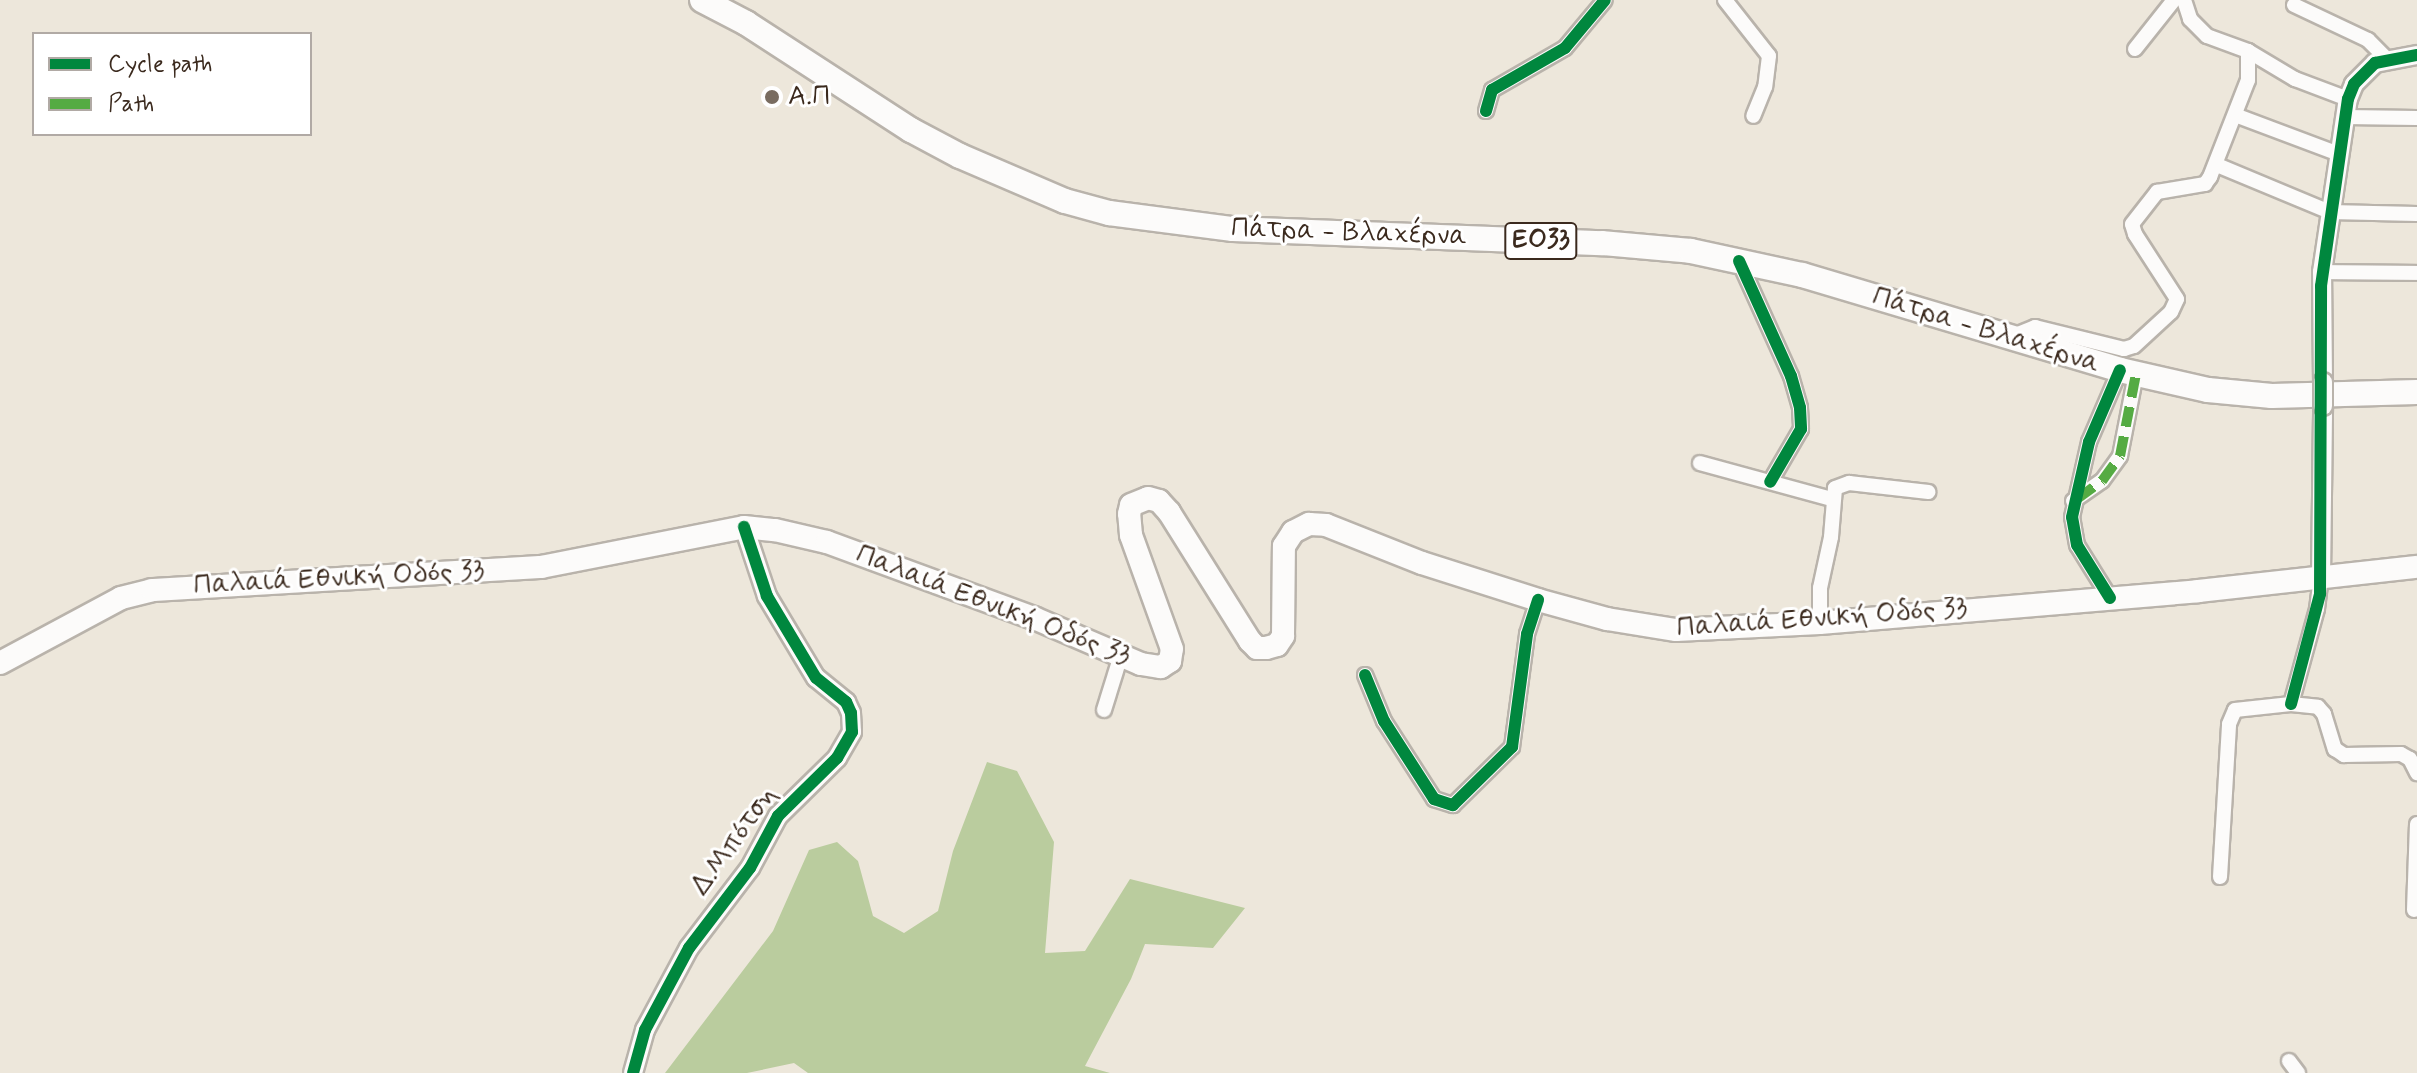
<!DOCTYPE html>
<html>
<head>
<meta charset="utf-8">
<style>
	body { margin:0 }
	#map { position:relative; width:2417px; height:1073px; overflow:hidden; background:#ede7db; font-family:Mynerve,sans-serif }
	div>[style] { position:absolute }
	.forest>* { inset:0; background:#bacc9e }
	.roads { filter:drop-shadow(2px 0 #b9b3ab) drop-shadow(-2px 0 #b9b3ab) drop-shadow(0 2px #b9b3ab) drop-shadow(0 -2px #b9b3ab) }
	.minor>* { height:14px; margin:-7px; padding:0 7px; transform-origin:7px; border-radius:7px; background:#fcfbfa }
	.tertiary>* { height:18px; margin:-9px; padding:0 9px; transform-origin:9px; border-radius:9px; background:#fcfbfa }
	.secondary>* { height:22px; margin:-11px; padding:0 11px; transform-origin:11px; border-radius:11px; background:#fcfbfa }
	.primary>* { height:24px; margin:-12px; padding:0 12px; transform-origin:12px; border-radius:12px; background:#fcfbfa }
	.bridges { filter:drop-shadow(2px 0 #b9b3ab) drop-shadow(-2px 0 #b9b3ab) drop-shadow(0 2px #b9b3ab) drop-shadow(0 -2px #b9b3ab) }
	.tertiary-bridge>* { height:18px; margin:-9px; padding:0 9px; transform-origin:9px; border-radius:9px; background:#fcfbfa }
	.quiet>* { height:10px; margin-top:-5px; transform-origin:0; background:repeating-linear-gradient(90deg,#55ab43 0 20px,transparent 0 30px) }
	.cycleway>* { height:12px; margin:-6px; padding:0 6px; transform-origin:6px; border-radius:6px; background:#00873e }
	.dots>* { width:22px; height:22px; translate:-50% -50%; box-sizing:border-box; border:4px solid #fff; border-radius:50% }
	span { translate:-50% -50%; white-space:nowrap; text-align:center; line-height:1.15; -webkit-text-stroke:6px #fff; paint-order:stroke }
	.shield-label span { padding:2px 6px; background:#fff; border:2px solid; border-radius:6px; -webkit-text-stroke-width:0 }
	.shield-label { font-size:26px; color:#3b2a1e; font-weight:700 }
	.poi-label { font-size:28px; color:#3b2a1e }
	.left { translate:0 -50%; text-align:left }
	.street-label { font-size:28px; color:#3b2a1e }
	.legend { position:absolute; left:32px; top:32px; width:280px; height:104px; box-sizing:border-box; background:#fff; border:2px solid #b1aaa5; margin:0; padding:10px 14px; list-style:none; font-size:24px; color:#3b2a1e }
	.legend li { display:flex; align-items:center; gap:16px; height:40px }
	.legend b { width:40px; border:2px solid #b1aaa5 }
</style>
</head>
<body>
<div id="map">
	<div class="forest">
		<div style="clip-path:polygon(987px 762px,1017px 771px,1054px 842px,1045px 953px,1085px 951px,1130px 879px,1245px 908px,1213px 948px,1145px 944px,1131px 979px,1085px 1066px,1110px 1073px,808px 1073px,794px 1063px,747px 1073px,665px 1073px,773px 931px,809px 850px,837px 842px,858px 861px,873px 916px,904px 933px,938px 911px,953px 851px)"></div>
	</div>
	<div class="roads">
		<div class="minor">
			<div style="left:1725px;top:0;width:71px;rotate:51.8deg"></div>
			<div style="left:1769px;top:56px;width:31px;rotate:97deg"></div>
			<div style="left:1765px;top:87px;width:31px;rotate:112deg"></div>
			<div style="left:2184px;top:0;width:20px;rotate:72deg"></div>
			<div style="left:2190px;top:19px;width:24px;rotate:45deg"></div>
			<div style="left:2207px;top:36px;width:44px;rotate:20.1deg"></div>
			<div style="left:2248px;top:51px;width:55px;rotate:30.8deg"></div>
			<div style="left:2295px;top:79px;width:57px;rotate:20.7deg"></div>
			<div style="left:2294px;top:5px;width:82px;rotate:25.3deg"></div>
			<div style="left:2368px;top:40px;width:27px;rotate:45deg"></div>
			<div style="left:2135px;top:49px;width:63px;rotate:-51.5deg"></div>
			<div style="left:1486px;top:111px;width:22px;rotate:-74deg"></div>
			<div style="left:1492px;top:90px;width:84px;rotate:-29.9deg"></div>
			<div style="left:1565px;top:48px;width:62px;rotate:-50.2deg"></div>
			<div style="left:2235px;top:115px;width:111px;rotate:20.6deg"></div>
			<div style="left:2345px;top:117px;width:72px;rotate:0.8deg"></div>
			<div style="left:2217px;top:165px;width:122px;rotate:22.6deg"></div>
			<div style="left:2330px;top:212px;width:87px;rotate:1.3deg"></div>
			<div style="left:1739px;top:261px;width:126px;rotate:65.7deg"></div>
			<div style="left:1791px;top:376px;width:33px;rotate:74deg"></div>
			<div style="left:1800px;top:408px;width:21px;rotate:87deg"></div>
			<div style="left:1801px;top:429px;width:61px;rotate:120.3deg"></div>
			<div style="left:2322px;top:272px;width:95px;rotate:0.6deg"></div>
			<div style="left:2013px;top:336px;width:24px;rotate:-22deg"></div>
			<div style="left:2035px;top:327px;width:92px;rotate:13.9deg"></div>
			<div style="left:2124px;top:349px;width:10px;rotate:-17deg"></div>
			<div style="left:2134px;top:346px;width:50px;rotate:-42.6deg"></div>
			<div style="left:2171px;top:312px;width:14px;rotate:-65deg"></div>
			<div style="left:2177px;top:299px;width:77px;rotate:-122.9deg"></div>
			<div style="left:2135px;top:234px;width:10px;rotate:-107deg"></div>
			<div style="left:2132px;top:224px;width:41px;rotate:-52deg"></div>
			<div style="left:2157px;top:192px;width:49px;rotate:-9.5deg"></div>
			<div style="left:2205px;top:184px;width:9px;rotate:-54deg"></div>
			<div style="left:2210px;top:177px;width:104px;rotate:-68.6deg"></div>
			<div style="left:2248px;top:80px;width:29px;rotate:-90deg"></div>
			<div style="left:1700px;top:463px;width:137px;rotate:15.3deg"></div>
			<div style="left:2073px;top:501px;width:35px;rotate:-35deg"></div>
			<div style="left:2102px;top:481px;width:31px;rotate:-54deg"></div>
			<div style="left:2120px;top:456px;width:84px;rotate:-79deg"></div>
			<div style="left:2110px;top:598px;width:62px;rotate:-121.9deg"></div>
			<div style="left:2077px;top:545px;width:28px;rotate:-100deg"></div>
			<div style="left:2072px;top:517px;width:77px;rotate:-77.2deg"></div>
			<div style="left:2089px;top:442px;width:78px;rotate:-66.7deg"></div>
			<div style="left:1820px;top:623px;width:35px;rotate:-90deg"></div>
			<div style="left:1820px;top:588px;width:52px;rotate:-77.8deg"></div>
			<div style="left:1831px;top:537px;width:49px;rotate:-85.3deg"></div>
			<div style="left:1835px;top:488px;width:15px;rotate:-20deg"></div>
			<div style="left:1849px;top:483px;width:80px;rotate:6.5deg"></div>
			<div style="left:1365px;top:675px;width:50px;rotate:67.6deg"></div>
			<div style="left:1384px;top:721px;width:93px;rotate:57.3deg"></div>
			<div style="left:1434px;top:799px;width:20px;rotate:18deg"></div>
			<div style="left:1453px;top:805px;width:83px;rotate:-44.5deg"></div>
			<div style="left:1512px;top:747px;width:114px;rotate:-82.4deg"></div>
			<div style="left:1527px;top:634px;width:36px;rotate:-72deg"></div>
			<div style="left:2291px;top:704px;width:98px;rotate:-74.7deg"></div>
			<div style="left:2317px;top:609px;width:31px;rotate:-83deg"></div>
			<div style="left:1104px;top:710px;width:58px;rotate:-72.8deg"></div>
			<div style="left:2220px;top:877px;width:153px;rotate:-86.6deg"></div>
			<div style="left:2229px;top:724px;width:15px;rotate:-67deg"></div>
			<div style="left:2235px;top:710px;width:56px;rotate:-6.1deg"></div>
			<div style="left:2291px;top:704px;width:27px;rotate:6deg"></div>
			<div style="left:2318px;top:707px;width:9px;rotate:49deg"></div>
			<div style="left:2324px;top:714px;width:37px;rotate:73deg"></div>
			<div style="left:2335px;top:749px;width:11px;rotate:34deg"></div>
			<div style="left:2344px;top:755px;width:57px;rotate:-1deg"></div>
			<div style="left:2401px;top:754px;width:10px;rotate:29deg"></div>
			<div style="left:2410px;top:759px;width:16px;rotate:63deg"></div>
			<div style="left:2414px;top:910px;width:86px;rotate:-88deg"></div>
			<div style="left:2289px;top:1061px;width:15px;rotate:53deg"></div>
		</div>
		<div class="tertiary">
			<div style="left:2323px;top:382px;width:110px;rotate:-90.5deg"></div>
			<div style="left:2322px;top:272px;width:175px;rotate:-81.5deg"></div>
			<div style="left:2348px;top:99px;width:16px;rotate:-68deg"></div>
			<div style="left:2354px;top:84px;width:30px;rotate:-45deg"></div>
			<div style="left:2375px;top:63px;width:43px;rotate:-10.8deg"></div>
			<div style="left:2321px;top:578px;width:172px;rotate:-89.3deg"></div>
			<div style="left:633px;top:1073px;width:45px;rotate:-74.4deg"></div>
			<div style="left:645px;top:1030px;width:93px;rotate:-61.8deg"></div>
			<div style="left:689px;top:948px;width:101px;rotate:-52.7deg"></div>
			<div style="left:750px;top:868px;width:59px;rotate:-61.7deg"></div>
			<div style="left:778px;top:816px;width:83px;rotate:-44.5deg"></div>
			<div style="left:837px;top:758px;width:30px;rotate:-60deg"></div>
			<div style="left:852px;top:732px;width:19px;rotate:-93deg"></div>
			<div style="left:851px;top:713px;width:12px;rotate:-114deg"></div>
			<div style="left:846px;top:702px;width:38px;rotate:-141deg"></div>
			<div style="left:816px;top:678px;width:96px;rotate:-120.9deg"></div>
			<div style="left:767px;top:596px;width:73px;rotate:-108.4deg"></div>
		</div>
		<div class="secondary">
			<div style="left:0;top:663px;width:137px;rotate:-28.2deg"></div>
			<div style="left:121px;top:598px;width:32px;rotate:-14deg"></div>
			<div style="left:152px;top:590px;width:390px;rotate:-3.4deg"></div>
			<div style="left:541px;top:567px;width:207px;rotate:-11.1deg"></div>
			<div style="left:744px;top:527px;width:31px;rotate:6deg"></div>
			<div style="left:775px;top:530px;width:53px;rotate:13deg"></div>
			<div style="left:827px;top:542px;width:221px;rotate:20.2deg"></div>
			<div style="left:1034px;top:618px;width:116px;rotate:23.3deg"></div>
			<div style="left:1141px;top:664px;width:20px;rotate:9deg"></div>
			<div style="left:1161px;top:667px;width:11px;rotate:-34deg"></div>
			<div style="left:1170px;top:661px;width:12px;rotate:-81deg"></div>
			<div style="left:1172px;top:649px;width:121px;rotate:-109.8deg"></div>
			<div style="left:1131px;top:535px;width:21px;rotate:-95deg"></div>
			<div style="left:1129px;top:514px;width:9px;rotate:-77deg"></div>
			<div style="left:1131px;top:505px;width:18px;rotate:-22deg"></div>
			<div style="left:1148px;top:498px;width:11px;rotate:15deg"></div>
			<div style="left:1159px;top:501px;width:15px;rotate:48deg"></div>
			<div style="left:1169px;top:512px;width:152px;rotate:57.9deg"></div>
			<div style="left:1250px;top:641px;width:10px;rotate:45deg"></div>
			<div style="left:1257px;top:648px;width:9px"></div>
			<div style="left:1266px;top:648px;width:11px;rotate:-15deg"></div>
			<div style="left:1277px;top:645px;width:11px;rotate:-56deg"></div>
			<div style="left:1283px;top:636px;width:90px;rotate:-89.4deg"></div>
			<div style="left:1284px;top:546px;width:17px;rotate:-57deg"></div>
			<div style="left:1293px;top:532px;width:18px;rotate:-27deg"></div>
			<div style="left:1309px;top:524px;width:17px;rotate:3deg"></div>
			<div style="left:1326px;top:525px;width:103px;rotate:21.6deg"></div>
			<div style="left:1422px;top:563px;width:122px;rotate:17.7deg"></div>
			<div style="left:1538px;top:600px;width:72px;rotate:15.4deg"></div>
			<div style="left:1607px;top:619px;width:70px;rotate:9.1deg"></div>
			<div style="left:1676px;top:630px;width:144px;rotate:-2.8deg"></div>
			<div style="left:1820px;top:623px;width:379px;rotate:-4.8deg"></div>
			<div style="left:2198px;top:591px;width:220px;rotate:-6.3deg"></div>
		</div>
		<div class="primary">
			<div style="left:702px;top:0;width:50px;rotate:27.6deg"></div>
			<div style="left:746px;top:23px;width:197px;rotate:33deg"></div>
			<div style="left:911px;top:130px;width:55px;rotate:28deg"></div>
			<div style="left:960px;top:156px;width:114px;rotate:23.2deg"></div>
			<div style="left:1065px;top:201px;width:46px;rotate:15.3deg"></div>
			<div style="left:1109px;top:213px;width:125px;rotate:7.4deg"></div>
			<div style="left:1233px;top:229px;width:369px;rotate:2.2deg"></div>
			<div style="left:1602px;top:243px;width:89px;rotate:5.1deg"></div>
			<div style="left:1691px;top:251px;width:114px;rotate:12.2deg"></div>
			<div style="left:1802px;top:275px;width:332px;rotate:16.6deg"></div>
			<div style="left:2120px;top:370px;width:90px;rotate:12.8deg"></div>
			<div style="left:2208px;top:390px;width:64px;rotate:5.4deg"></div>
			<div style="left:2272px;top:396px;width:145px;rotate:-1.6deg"></div>
		</div>
	</div>
	<div class="bridges">
		<div class="tertiary-bridge">
			<div style="left:2323px;top:382px;width:24px;rotate:90deg"></div>
		</div>
	</div>
	<div class="quiet">
		<div style="left:2077px;top:499px;width:31px;rotate:-36deg"></div>
		<div style="left:2102px;top:481px;width:31px;rotate:-54deg"></div>
		<div style="left:2120px;top:456px;width:84px;rotate:-79deg"></div>
	</div>
	<div class="cycleway">
		<div style="left:1486px;top:111px;width:22px;rotate:-74deg"></div>
		<div style="left:1492px;top:90px;width:84px;rotate:-29.9deg"></div>
		<div style="left:1565px;top:48px;width:62px;rotate:-50.2deg"></div>
		<div style="left:1739px;top:261px;width:126px;rotate:65.7deg"></div>
		<div style="left:1791px;top:376px;width:33px;rotate:74deg"></div>
		<div style="left:1800px;top:408px;width:21px;rotate:87deg"></div>
		<div style="left:1801px;top:429px;width:61px;rotate:120.3deg"></div>
		<div style="left:2110px;top:598px;width:62px;rotate:-121.9deg"></div>
		<div style="left:2077px;top:545px;width:28px;rotate:-100deg"></div>
		<div style="left:2072px;top:517px;width:77px;rotate:-77.2deg"></div>
		<div style="left:2089px;top:442px;width:78px;rotate:-66.7deg"></div>
		<div style="left:1365px;top:675px;width:50px;rotate:67.6deg"></div>
		<div style="left:1384px;top:721px;width:93px;rotate:57.3deg"></div>
		<div style="left:1434px;top:799px;width:20px;rotate:18deg"></div>
		<div style="left:1453px;top:805px;width:83px;rotate:-44.5deg"></div>
		<div style="left:1512px;top:747px;width:114px;rotate:-82.4deg"></div>
		<div style="left:1527px;top:634px;width:36px;rotate:-72deg"></div>
		<div style="left:2291px;top:704px;width:114px;rotate:-75.2deg"></div>
		<div style="left:2320px;top:594px;width:308px;rotate:-89.8deg"></div>
		<div style="left:2321px;top:286px;width:189px;rotate:-81.8deg"></div>
		<div style="left:2348px;top:99px;width:16px;rotate:-68deg"></div>
		<div style="left:2354px;top:84px;width:30px;rotate:-45deg"></div>
		<div style="left:2375px;top:63px;width:43px;rotate:-10.8deg"></div>
		<div style="left:633px;top:1073px;width:45px;rotate:-74.4deg"></div>
		<div style="left:645px;top:1030px;width:93px;rotate:-61.8deg"></div>
		<div style="left:689px;top:948px;width:101px;rotate:-52.7deg"></div>
		<div style="left:750px;top:868px;width:59px;rotate:-61.7deg"></div>
		<div style="left:778px;top:816px;width:83px;rotate:-44.5deg"></div>
		<div style="left:837px;top:758px;width:30px;rotate:-60deg"></div>
		<div style="left:852px;top:732px;width:19px;rotate:-93deg"></div>
		<div style="left:851px;top:713px;width:12px;rotate:-114deg"></div>
		<div style="left:846px;top:702px;width:38px;rotate:-141deg"></div>
		<div style="left:816px;top:678px;width:96px;rotate:-120.9deg"></div>
		<div style="left:767px;top:596px;width:73px;rotate:-108.4deg"></div>
	</div>
	<div class="dots">
		<div style="left:772px;top:97px;background:#796c60"></div>
	</div>
	<div class="shield-label">
		<span style="left:1541px;top:241px">ΕΟ33</span>
	</div>
	<div class="poi-label">
		<span class="left" style="left:788px;top:97px">Α.Π</span>
	</div>
	<div class="street-label">
		<span style="left:1349px;top:233px;rotate:2deg">Πάτρα - Βλαχέρνα</span>
		<span style="left:1986px;top:331px;rotate:17deg">Πάτρα - Βλαχέρνα</span>
		<span style="left:339px;top:579px;rotate:-3deg">Παλαιά Εθνική Οδός 33</span>
		<span style="left:993px;top:606px;rotate:21deg">Παλαιά Εθνική Οδός 33</span>
		<span style="left:1822px;top:619px;rotate:-4deg">Παλαιά Εθνική Οδός 33</span>
		<span style="left:735px;top:841px;rotate:-54deg">Δ.Μπότση</span>
	</div>
	<ul class="legend">
	<li><b style="height:10px;background:#00873e"></b>Cycle path</li>
	<li><b style="height:10px;background:#55ab43"></b>Path</li>
	</ul>
</div>
</body>
</html>
